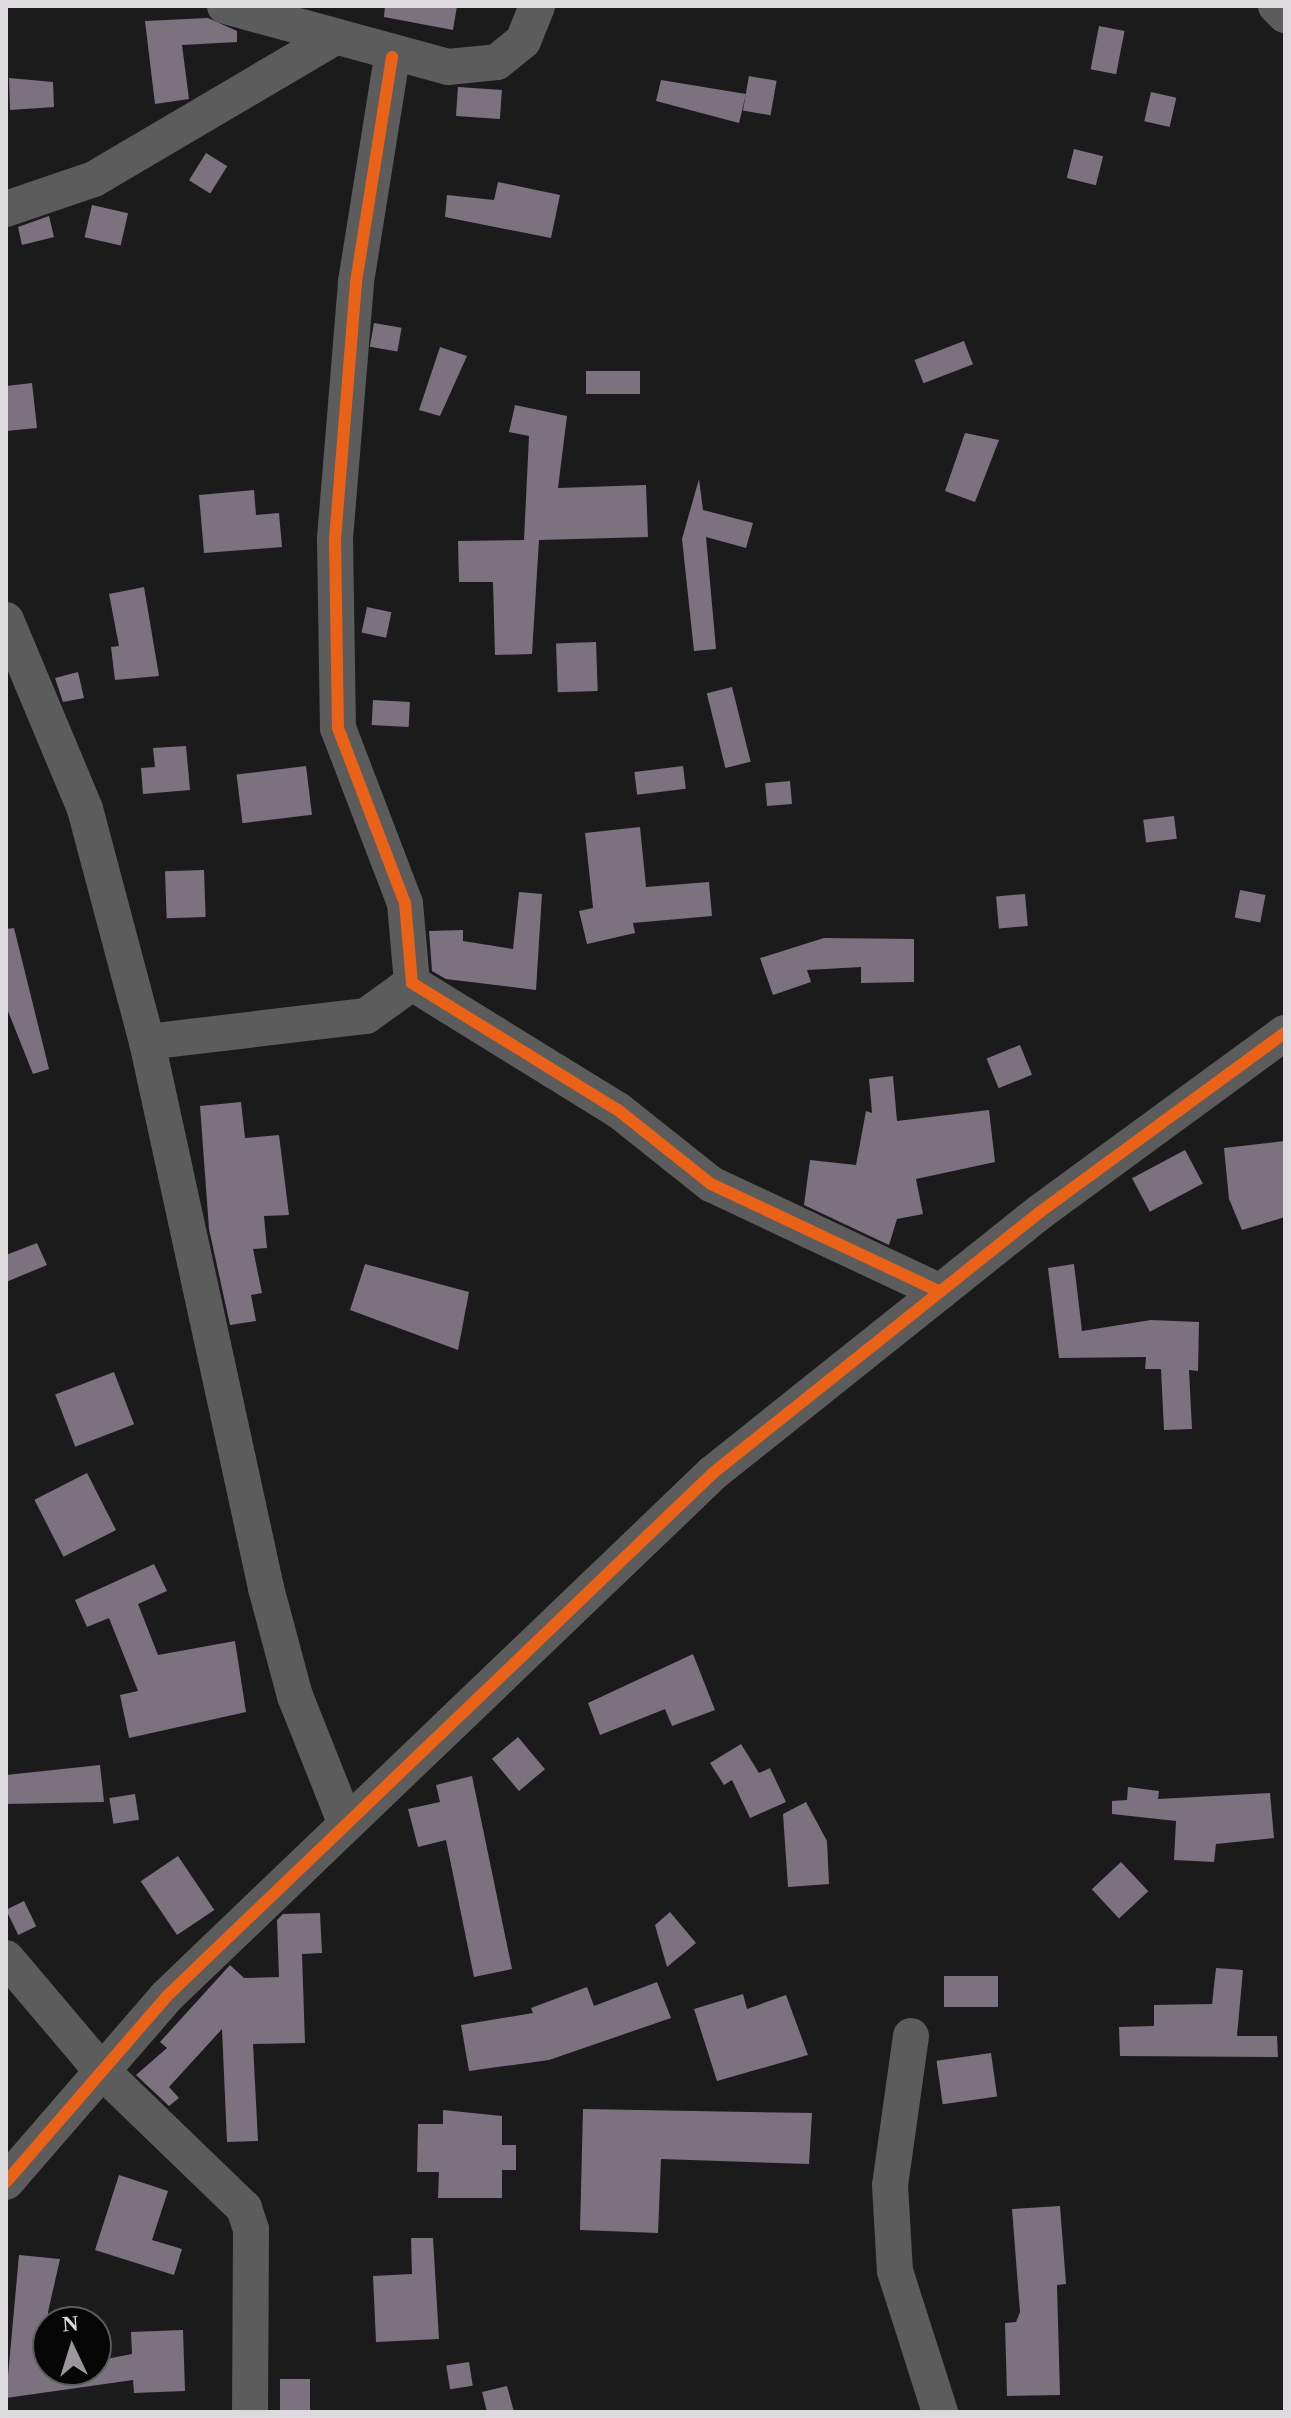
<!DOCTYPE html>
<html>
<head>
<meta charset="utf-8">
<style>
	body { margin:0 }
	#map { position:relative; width:1291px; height:2418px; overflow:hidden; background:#1c1b1c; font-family:Georgia,serif }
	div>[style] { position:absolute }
	.building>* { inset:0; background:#7b717f; transform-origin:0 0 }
	.minor>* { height:36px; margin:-18px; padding:0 18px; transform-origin:18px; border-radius:18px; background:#5d5c5d }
	.cycleway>* { height:12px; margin:-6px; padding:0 6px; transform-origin:6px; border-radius:6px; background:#ea6118 }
	span { translate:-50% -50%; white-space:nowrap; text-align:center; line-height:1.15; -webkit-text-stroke:8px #060607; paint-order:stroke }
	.frame { position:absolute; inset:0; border:8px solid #dcdadc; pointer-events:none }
	.north { position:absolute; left:32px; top:2306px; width:80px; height:80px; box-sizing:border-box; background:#060607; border:2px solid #5c5b5c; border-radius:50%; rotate:356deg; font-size:22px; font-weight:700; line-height:32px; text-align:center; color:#dcdadc }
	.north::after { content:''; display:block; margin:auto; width:28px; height:36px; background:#999799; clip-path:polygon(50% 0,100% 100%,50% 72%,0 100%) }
</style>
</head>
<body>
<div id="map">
	<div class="building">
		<div style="clip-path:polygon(385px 6px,457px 6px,453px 30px,384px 17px)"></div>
		<div style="clip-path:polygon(208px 18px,237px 31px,237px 42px,182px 45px,189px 99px,155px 104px,145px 21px)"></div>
		<div style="left:1099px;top:26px;width:26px;height:44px;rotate:11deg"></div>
		<div style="left:749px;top:76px;width:28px;height:35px;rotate:10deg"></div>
		<div style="clip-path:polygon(9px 78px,53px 82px,54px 107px,10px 110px)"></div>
		<div style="clip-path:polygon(661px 80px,746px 94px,739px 123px,656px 101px)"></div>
		<div style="left:458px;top:87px;width:44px;height:29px;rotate:4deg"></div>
		<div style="left:1151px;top:92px;width:26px;height:30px;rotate:13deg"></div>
		<div style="left:1074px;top:149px;width:30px;height:30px;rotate:14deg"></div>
		<div style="left:206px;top:153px;width:25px;height:32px;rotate:32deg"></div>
		<div style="clip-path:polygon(498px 182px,560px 195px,551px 238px,445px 217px,447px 195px,494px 200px)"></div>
		<div style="left:92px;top:205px;width:37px;height:33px;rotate:13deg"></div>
		<div style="clip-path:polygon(49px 216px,54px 237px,22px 245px,18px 227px)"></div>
		<div style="left:374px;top:323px;width:28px;height:24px;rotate:10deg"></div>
		<div style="left:964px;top:341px;width:25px;height:53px;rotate:69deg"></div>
		<div style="clip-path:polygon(440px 347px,467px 356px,440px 416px,419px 410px)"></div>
		<div style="left:640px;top:371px;width:23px;height:54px;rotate:90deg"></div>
		<div style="clip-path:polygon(32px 383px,37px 428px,6px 431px,6px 386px)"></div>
		<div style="clip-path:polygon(515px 405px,567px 416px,558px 488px,646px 485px,648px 537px,539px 540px,532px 654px,495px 655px,493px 582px,459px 582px,458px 541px,524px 540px,529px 436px,509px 432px)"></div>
		<div style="clip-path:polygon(965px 433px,999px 440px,975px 502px,945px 491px)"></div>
		<div style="clip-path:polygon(699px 479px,703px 510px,753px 523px,746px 548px,706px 537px,716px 649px,694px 651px,682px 539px)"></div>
		<div style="clip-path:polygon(254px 490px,256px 515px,279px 513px,282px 547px,204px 553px,199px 495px)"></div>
		<div style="clip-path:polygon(144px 587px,159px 676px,115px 680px,111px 647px,119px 646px,109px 594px)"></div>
		<div style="left:367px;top:607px;width:25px;height:26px;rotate:12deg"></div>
		<div style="left:596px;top:642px;width:49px;height:40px;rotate:88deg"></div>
		<div style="clip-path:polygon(78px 672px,84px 698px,63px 702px,55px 678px)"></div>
		<div style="left:732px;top:687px;width:77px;height:26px;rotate:76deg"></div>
		<div style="left:373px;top:700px;width:37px;height:25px;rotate:3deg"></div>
		<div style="clip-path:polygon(186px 746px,190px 790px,143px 794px,141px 768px,155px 767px,153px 748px)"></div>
		<div style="left:306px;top:766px;width:49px;height:70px;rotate:83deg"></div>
		<div style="left:683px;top:766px;width:23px;height:49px;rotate:83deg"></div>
		<div style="left:790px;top:781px;width:23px;height:25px;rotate:85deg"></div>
		<div style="left:1174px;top:816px;width:23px;height:31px;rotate:83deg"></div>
		<div style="clip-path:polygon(640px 827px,646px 887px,709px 882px,712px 916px,633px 923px,635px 933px,587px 944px,579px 911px,593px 908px,585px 833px)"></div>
		<div style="left:204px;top:870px;width:47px;height:39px;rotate:88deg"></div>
		<div style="left:1240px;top:890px;width:26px;height:28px;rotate:11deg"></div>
		<div style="clip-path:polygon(519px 892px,542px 894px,536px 990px,446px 979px,432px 971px,429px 931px,463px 930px,463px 941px,513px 949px)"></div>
		<div style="left:1025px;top:894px;width:32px;height:29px;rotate:85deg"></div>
		<div style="clip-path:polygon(14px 928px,49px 1069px,33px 1074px,6px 1006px,6px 929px)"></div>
		<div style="clip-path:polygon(824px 938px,914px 939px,914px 982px,861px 983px,861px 967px,807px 970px,811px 982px,773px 995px,760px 958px)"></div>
		<div style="left:1020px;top:1045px;width:32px;height:36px;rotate:68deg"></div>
		<div style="clip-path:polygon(893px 1076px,897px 1121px,989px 1110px,995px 1162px,916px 1179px,923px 1214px,897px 1219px,889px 1245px,804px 1205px,810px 1160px,856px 1165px,866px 1111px,872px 1113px,869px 1079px)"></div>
		<div style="clip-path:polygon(241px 1102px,245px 1138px,279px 1135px,289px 1215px,264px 1216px,267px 1248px,253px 1249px,262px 1293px,251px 1295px,256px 1321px,230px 1325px,209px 1229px,200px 1106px)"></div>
		<div style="clip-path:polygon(1285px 1141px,1285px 1217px,1242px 1230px,1229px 1199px,1224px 1148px)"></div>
		<div style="left:1185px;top:1150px;width:38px;height:60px;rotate:62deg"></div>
		<div style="clip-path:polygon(37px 1243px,47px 1265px,6px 1282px,6px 1255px)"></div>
		<div style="clip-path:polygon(365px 1264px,469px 1292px,458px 1350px,350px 1310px)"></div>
		<div style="clip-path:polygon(1074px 1264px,1082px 1331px,1151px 1320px,1199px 1322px,1198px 1371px,1189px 1370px,1192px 1429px,1164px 1430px,1161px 1369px,1145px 1369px,1146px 1357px,1059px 1358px,1048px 1268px)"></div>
		<div style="left:114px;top:1372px;width:56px;height:63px;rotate:69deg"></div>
		<div style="left:87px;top:1473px;width:64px;height:59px;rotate:63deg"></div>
		<div style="clip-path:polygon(154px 1564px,167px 1591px,138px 1604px,158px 1655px,235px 1641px,246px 1712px,129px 1738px,120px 1695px,138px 1691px,109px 1618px,87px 1627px,75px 1600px)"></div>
		<div style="clip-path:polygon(693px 1654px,715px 1710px,672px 1726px,665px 1709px,600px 1735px,588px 1703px)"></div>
		<div style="left:518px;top:1737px;width:42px;height:34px;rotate:50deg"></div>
		<div style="clip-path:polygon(741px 1744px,759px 1773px,770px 1768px,786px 1802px,750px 1818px,732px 1780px,724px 1785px,710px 1763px)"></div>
		<div style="clip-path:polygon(100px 1765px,104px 1802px,6px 1804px,6px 1775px)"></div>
		<div style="clip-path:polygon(472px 1776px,512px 1969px,474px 1977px,446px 1840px,418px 1847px,408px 1809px,440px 1802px,436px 1785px)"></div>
		<div style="clip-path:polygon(1128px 1787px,1159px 1791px,1158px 1799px,1270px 1793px,1274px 1838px,1216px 1844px,1214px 1862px,1174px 1860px,1176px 1821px,1112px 1814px,1112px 1801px,1127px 1800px)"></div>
		<div style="left:135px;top:1794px;width:26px;height:26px;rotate:81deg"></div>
		<div style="clip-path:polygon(806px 1802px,827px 1841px,829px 1884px,788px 1887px,783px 1814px)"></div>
		<div style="left:178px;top:1856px;width:65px;height:45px;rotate:56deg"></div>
		<div style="left:1121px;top:1862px;width:40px;height:40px;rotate:47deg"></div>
		<div style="left:24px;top:1901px;width:28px;height:20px;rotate:64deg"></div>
		<div style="clip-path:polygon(670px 1912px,696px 1943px,667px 1967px,655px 1925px)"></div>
		<div style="clip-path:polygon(320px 1913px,322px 1953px,302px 1954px,305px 2043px,253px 2044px,258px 2141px,227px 2142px,222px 2029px,169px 2087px,179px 2098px,169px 2106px,136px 2075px,167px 2048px,160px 2042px,230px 1965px,244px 1978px,279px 1977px,277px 1920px,283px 1914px)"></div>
		<div style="clip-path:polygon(1216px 1968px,1243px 1970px,1237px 2036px,1277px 2036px,1278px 2057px,1120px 2056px,1119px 2027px,1154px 2026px,1154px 2005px,1212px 2004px)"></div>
		<div style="left:944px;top:1976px;width:54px;height:31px"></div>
		<div style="clip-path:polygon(657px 1982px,671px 2018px,549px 2060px,469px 2071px,461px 2025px,533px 2013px,531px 2008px,587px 1987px,594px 2006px)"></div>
		<div style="clip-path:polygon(743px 1994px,747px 2009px,786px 1995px,808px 2055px,717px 2081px,694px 2009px)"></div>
		<div style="left:991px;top:2053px;width:44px;height:55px;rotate:82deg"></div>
		<div style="clip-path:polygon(583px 2109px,812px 2113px,809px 2164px,661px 2159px,658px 2233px,580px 2230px)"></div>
		<div style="clip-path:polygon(443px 2110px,502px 2116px,502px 2145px,516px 2145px,516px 2170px,502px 2170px,502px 2198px,438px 2198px,439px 2172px,417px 2172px,418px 2124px,443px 2124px)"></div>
		<div style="clip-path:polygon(119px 2175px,168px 2191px,152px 2240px,182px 2249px,174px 2275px,95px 2250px)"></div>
		<div style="clip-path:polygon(1060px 2206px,1066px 2284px,1057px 2285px,1060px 2395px,1007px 2396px,1005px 2323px,1016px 2322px,1020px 2312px,1012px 2209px)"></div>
		<div style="clip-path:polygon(411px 2238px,433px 2238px,439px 2339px,376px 2342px,373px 2276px,412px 2274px)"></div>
		<div style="clip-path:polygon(19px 2255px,60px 2259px,48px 2312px,48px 2370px,96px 2370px,96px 2361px,132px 2354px,131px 2332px,183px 2330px,185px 2391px,134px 2393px,133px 2380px,6px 2398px)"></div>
		<div style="left:469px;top:2362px;width:24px;height:23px;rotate:81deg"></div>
		<div style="left:310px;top:2379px;width:33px;height:30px;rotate:90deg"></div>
		<div style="clip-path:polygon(507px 2386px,514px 2412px,487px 2412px,482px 2392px)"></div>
	</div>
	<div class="minor">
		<div style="left:225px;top:6px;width:231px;rotate:15.3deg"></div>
		<div style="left:448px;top:67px;width:49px;rotate:-5.8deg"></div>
		<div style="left:497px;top:62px;width:33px;rotate:-39deg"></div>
		<div style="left:523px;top:41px;width:38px;rotate:-68deg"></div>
		<div style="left:1276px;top:6px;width:13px;rotate:45deg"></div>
		<div style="left:392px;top:57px;width:229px;rotate:99.1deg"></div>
		<div style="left:356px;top:283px;width:257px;rotate:94.7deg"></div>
		<div style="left:335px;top:539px;width:189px;rotate:89.1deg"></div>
		<div style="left:338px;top:728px;width:187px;rotate:69.1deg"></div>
		<div style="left:405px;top:903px;width:80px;rotate:85deg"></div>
		<div style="left:412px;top:983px;width:242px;rotate:31.7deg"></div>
		<div style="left:618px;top:1110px;width:119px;rotate:38.5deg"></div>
		<div style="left:711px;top:1184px;width:253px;rotate:25.2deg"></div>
		<div style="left:6px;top:209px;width:93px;rotate:-18.8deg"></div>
		<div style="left:94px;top:179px;width:276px;rotate:-30.5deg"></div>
		<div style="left:6px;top:620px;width:205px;rotate:67.3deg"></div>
		<div style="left:85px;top:809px;width:241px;rotate:75.1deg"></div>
		<div style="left:147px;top:1042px;width:559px;rotate:77.7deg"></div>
		<div style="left:266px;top:1588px;width:112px;rotate:75deg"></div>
		<div style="left:295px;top:1696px;width:138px;rotate:68.3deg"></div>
		<div style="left:147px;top:1042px;width:221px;rotate:-6.8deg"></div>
		<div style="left:366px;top:1016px;width:57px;rotate:-35.7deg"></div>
		<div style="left:6px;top:1958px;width:147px;rotate:49.7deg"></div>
		<div style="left:101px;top:2070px;width:199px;rotate:44deg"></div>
		<div style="left:244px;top:2208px;width:22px;rotate:72deg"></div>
		<div style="left:251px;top:2229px;width:183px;rotate:90.3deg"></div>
		<div style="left:911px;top:2036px;width:150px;rotate:98deg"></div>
		<div style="left:890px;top:2185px;width:86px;rotate:86.7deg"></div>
		<div style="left:895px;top:2271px;width:148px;rotate:72.3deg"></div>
		<div style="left:6px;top:2182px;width:245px;rotate:-49.1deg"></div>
		<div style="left:166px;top:1997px;width:757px;rotate:-43.77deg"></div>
		<div style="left:713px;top:1473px;width:418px;rotate:-38.6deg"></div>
		<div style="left:1040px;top:1212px;width:303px;rotate:-36.2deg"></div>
	</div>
	<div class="cycleway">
		<div style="left:392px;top:57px;width:229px;rotate:99.1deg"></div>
		<div style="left:356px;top:283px;width:257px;rotate:94.7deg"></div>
		<div style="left:335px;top:539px;width:189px;rotate:89.1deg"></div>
		<div style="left:338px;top:728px;width:187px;rotate:69.1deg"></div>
		<div style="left:405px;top:903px;width:80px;rotate:85deg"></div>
		<div style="left:412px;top:983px;width:242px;rotate:31.7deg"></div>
		<div style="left:618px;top:1110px;width:119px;rotate:38.5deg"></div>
		<div style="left:711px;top:1184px;width:253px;rotate:25.2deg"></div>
		<div style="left:6px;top:2182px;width:245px;rotate:-49.1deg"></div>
		<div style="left:166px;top:1997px;width:757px;rotate:-43.77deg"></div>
		<div style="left:713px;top:1473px;width:418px;rotate:-38.6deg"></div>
		<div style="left:1040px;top:1212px;width:303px;rotate:-36.2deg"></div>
	</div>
	<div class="frame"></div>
	<div class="north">N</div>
</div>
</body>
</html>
